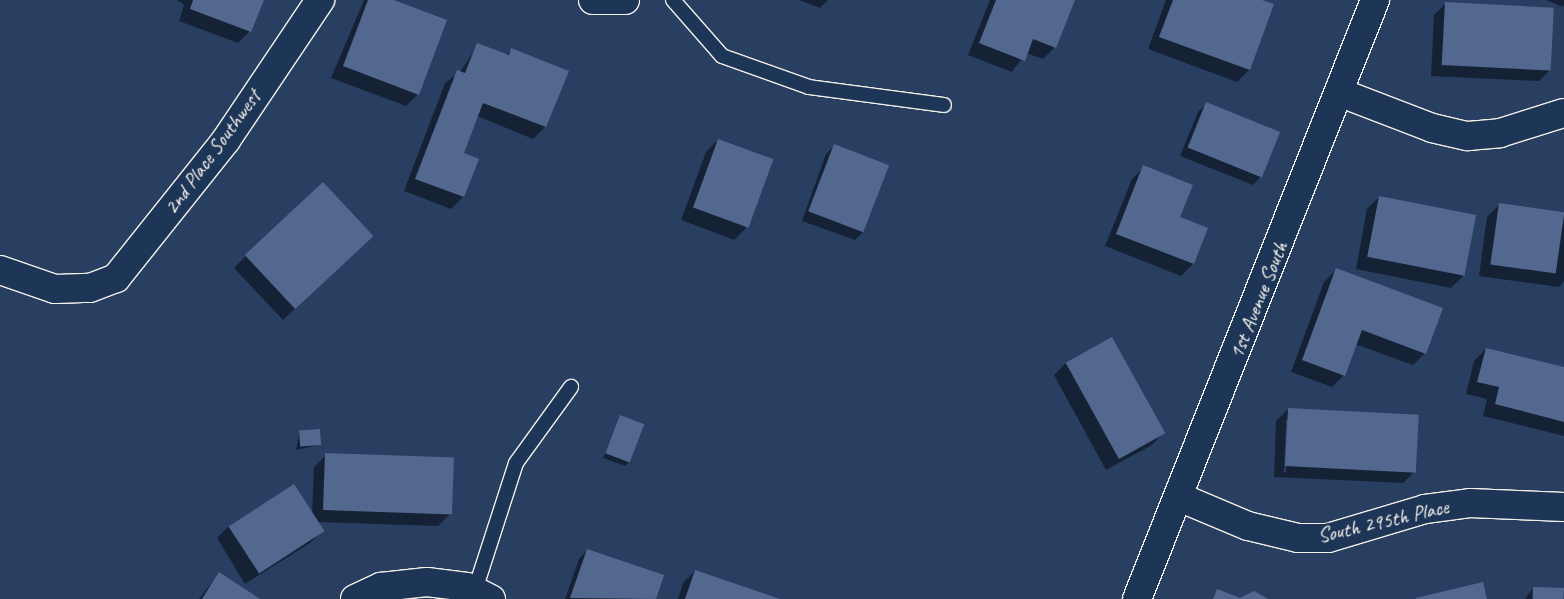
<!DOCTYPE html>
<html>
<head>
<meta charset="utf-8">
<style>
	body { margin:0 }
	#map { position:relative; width:1564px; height:599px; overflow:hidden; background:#283f62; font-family:Caveat,sans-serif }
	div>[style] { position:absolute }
	.shadow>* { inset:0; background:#0007 }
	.building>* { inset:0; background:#53688f; transform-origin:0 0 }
	.roads { filter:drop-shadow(1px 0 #f4f1e8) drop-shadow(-1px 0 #f4f1e8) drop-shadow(0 1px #f4f1e8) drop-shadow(0 -1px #f4f1e8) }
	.lane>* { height:14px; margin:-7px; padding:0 7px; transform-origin:7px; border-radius:7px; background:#1d3557 }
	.street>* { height:28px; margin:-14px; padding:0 14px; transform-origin:14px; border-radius:14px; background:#1d3557 }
	.secondary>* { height:28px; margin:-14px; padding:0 14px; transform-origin:14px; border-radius:14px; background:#1d3557 }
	span { translate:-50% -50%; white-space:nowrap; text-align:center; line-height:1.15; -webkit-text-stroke:5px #1d3557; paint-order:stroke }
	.street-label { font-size:21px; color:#f4f1e8 }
</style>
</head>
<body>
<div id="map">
	<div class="shadow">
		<div style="clip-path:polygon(177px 0,262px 0,250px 31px,238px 43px,179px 21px,184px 5px)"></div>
		<div style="clip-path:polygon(364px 0,390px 0,418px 94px,406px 106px,331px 78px)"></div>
		<div style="clip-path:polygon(799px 0,828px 0,820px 8px)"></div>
		<div style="clip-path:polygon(990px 0,1073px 0,1055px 47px,1043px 59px,1026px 53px,1012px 72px,968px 55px)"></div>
		<div style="clip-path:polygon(1166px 0,1258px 0,1272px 5px,1249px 70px,1237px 82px,1148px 49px)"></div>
		<div style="clip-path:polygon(1546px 0,1564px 0,1564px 5px,1563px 7px)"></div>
		<div style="clip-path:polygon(1446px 3px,1551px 69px,1539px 81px,1431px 76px,1434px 15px)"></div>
		<div style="clip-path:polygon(478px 45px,506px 55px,512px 50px,545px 127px,533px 139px,477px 116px,463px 154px,477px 160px,463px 197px,451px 209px,404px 191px,445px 83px,460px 72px)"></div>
		<div style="clip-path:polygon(1206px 104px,1261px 176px,1253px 185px,1180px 156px,1198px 112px)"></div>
		<div style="clip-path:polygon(718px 140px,746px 228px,734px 240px,681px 220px,706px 152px)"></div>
		<div style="clip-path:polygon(835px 146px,863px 232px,855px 240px,802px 221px,826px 154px)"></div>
		<div style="clip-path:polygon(1144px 167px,1179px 218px,1207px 229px,1193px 264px,1181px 276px,1105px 246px,1132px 179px)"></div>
		<div style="clip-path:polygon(1379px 197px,1463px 276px,1451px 288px,1356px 269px,1367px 209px)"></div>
		<div style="clip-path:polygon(1499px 205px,1564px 213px,1564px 281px,1559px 287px,1479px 276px,1487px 217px)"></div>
		<div style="clip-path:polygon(360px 247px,283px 320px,234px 268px,246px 256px)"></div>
		<div style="clip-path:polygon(1336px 270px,1425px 353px,1413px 365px,1355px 344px,1344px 375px,1332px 387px,1291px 372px,1324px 282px)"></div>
		<div style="clip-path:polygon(1486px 349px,1564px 368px,1564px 436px,1483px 416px,1487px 399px,1466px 394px,1474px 361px)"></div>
		<div style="clip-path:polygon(1066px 363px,1163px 433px,1152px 445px,1106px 470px,1054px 375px)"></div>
		<div style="clip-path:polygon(evenodd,1288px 409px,1415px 471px,1403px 483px,1274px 477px,1276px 421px,1288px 409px,1286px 420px,1288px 420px,1286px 472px,1284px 472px,1286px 420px)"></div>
		<div style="clip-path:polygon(621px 416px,629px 462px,625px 466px,603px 458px)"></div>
		<div style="clip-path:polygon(300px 431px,319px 445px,296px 450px)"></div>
		<div style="clip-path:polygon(326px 455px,450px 514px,438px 526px,316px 522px,322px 531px,310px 543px,245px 584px,217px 538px,229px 526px,312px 515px,314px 467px)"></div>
		<div style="clip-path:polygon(587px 550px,663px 576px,655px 599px,565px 599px,579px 559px)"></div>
		<div style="clip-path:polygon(695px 571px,777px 599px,678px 599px,683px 583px)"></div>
		<div style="clip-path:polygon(219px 574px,258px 599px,199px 599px)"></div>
		<div style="clip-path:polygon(1533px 588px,1564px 589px,1564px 599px,1525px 599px)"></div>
	</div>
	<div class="building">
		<div style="clip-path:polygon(193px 0,264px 0,251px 32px,190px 9px)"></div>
		<div style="clip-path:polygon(368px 0,394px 0,447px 20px,419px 95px,343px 66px)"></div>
		<div style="clip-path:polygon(996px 0,1075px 0,1056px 48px,1033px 39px,1025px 61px,979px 43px)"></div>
		<div style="clip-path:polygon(1173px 0,1262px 0,1274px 4px,1250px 70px,1159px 37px)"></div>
		<div style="left:1445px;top:2px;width:109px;height:63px;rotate:3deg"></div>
		<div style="clip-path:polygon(477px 43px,509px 55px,511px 48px,569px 71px,546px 127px,483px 103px,464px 153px,479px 159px,464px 197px,415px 179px,457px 70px,465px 73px)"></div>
		<div style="left:1206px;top:102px;width:80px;height:49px;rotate:22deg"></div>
		<div style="left:718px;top:139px;width:59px;height:73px;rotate:20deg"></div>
		<div style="left:834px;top:144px;width:59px;height:72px;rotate:21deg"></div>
		<div style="clip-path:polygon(1143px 165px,1193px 185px,1180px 217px,1208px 228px,1194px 264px,1116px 234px)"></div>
		<div style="left:323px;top:182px;width:74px;height:107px;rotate:47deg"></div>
		<div style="left:1379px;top:196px;width:99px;height:62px;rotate:11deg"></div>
		<div style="left:1499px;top:203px;width:66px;height:62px;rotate:8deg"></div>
		<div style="clip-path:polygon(1336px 268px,1443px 308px,1426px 354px,1362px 330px,1345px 376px,1302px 360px)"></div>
		<div style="left:1112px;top:337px;width:110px;height:53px;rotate:61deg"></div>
		<div style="clip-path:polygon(1486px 348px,1564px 367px,1564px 422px,1495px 404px,1499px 387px,1477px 382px)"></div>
		<div style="left:1288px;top:408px;width:131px;height:58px;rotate:3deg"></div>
		<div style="left:620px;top:415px;width:26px;height:41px;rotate:21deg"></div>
		<div style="left:320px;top:429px;width:16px;height:21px;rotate:86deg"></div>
		<div style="left:325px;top:453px;width:129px;height:57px;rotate:2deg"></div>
		<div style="left:294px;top:484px;width:56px;height:78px;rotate:57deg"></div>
		<div style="clip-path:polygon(587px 549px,664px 575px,656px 599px,570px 598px)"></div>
		<div style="clip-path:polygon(695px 570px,780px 599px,685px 599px)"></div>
		<div style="clip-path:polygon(219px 572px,260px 599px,202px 599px)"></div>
		<div style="clip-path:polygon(1483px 582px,1487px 599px,1416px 599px,1416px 598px)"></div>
		<div style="left:1533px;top:587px;width:31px;height:12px;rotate:2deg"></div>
		<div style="clip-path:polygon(1217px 589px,1240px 598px,1254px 591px,1268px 599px,1213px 599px)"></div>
	</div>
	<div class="roads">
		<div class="lane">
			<div style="left:673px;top:0;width:74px;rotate:48.8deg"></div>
			<div style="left:722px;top:56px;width:92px;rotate:19.6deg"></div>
			<div style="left:809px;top:87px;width:136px;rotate:7.6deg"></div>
			<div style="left:475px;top:590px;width:133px;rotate:-72.1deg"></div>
			<div style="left:516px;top:463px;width:94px;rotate:-54.1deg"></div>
		</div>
		<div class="street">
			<div style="left:593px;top:0;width:32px"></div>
			<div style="left:1341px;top:93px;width:97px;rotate:21deg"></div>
			<div style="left:1432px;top:128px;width:37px;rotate:13deg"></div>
			<div style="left:1468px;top:136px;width:32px;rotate:-5deg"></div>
			<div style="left:1500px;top:133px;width:67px;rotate:-17.4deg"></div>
			<div style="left:0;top:270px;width:58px;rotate:19.1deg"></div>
			<div style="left:55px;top:289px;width:35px;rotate:-2deg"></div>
			<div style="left:90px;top:288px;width:28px;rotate:-21deg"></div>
			<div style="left:116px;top:278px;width:176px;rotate:-51.4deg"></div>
			<div style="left:226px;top:140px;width:169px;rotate:-56.1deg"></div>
			<div style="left:1179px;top:497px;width:75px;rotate:22.8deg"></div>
			<div style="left:1248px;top:526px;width:51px;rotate:13.5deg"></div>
			<div style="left:1298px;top:538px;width:30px"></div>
			<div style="left:1328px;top:538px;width:101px;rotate:-16.6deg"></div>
			<div style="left:1425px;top:509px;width:45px;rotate:-7.6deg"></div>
			<div style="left:1470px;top:503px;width:94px;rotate:2.4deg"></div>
			<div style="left:355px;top:599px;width:29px;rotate:-25deg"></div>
			<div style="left:381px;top:587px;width:46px;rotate:-6.2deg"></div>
			<div style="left:427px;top:582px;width:40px;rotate:7.1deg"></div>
			<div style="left:467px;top:587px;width:27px;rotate:27deg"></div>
		</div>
		<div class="secondary">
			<div style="left:1137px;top:599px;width:645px;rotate:-68.33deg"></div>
		</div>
	</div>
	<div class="street-label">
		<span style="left:212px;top:152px;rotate:-54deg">2nd Place Southwest</span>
		<span style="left:1258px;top:300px;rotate:-68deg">1st Avenue South</span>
		<span style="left:1383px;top:521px;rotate:-13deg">South 295th Place</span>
	</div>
</div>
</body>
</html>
